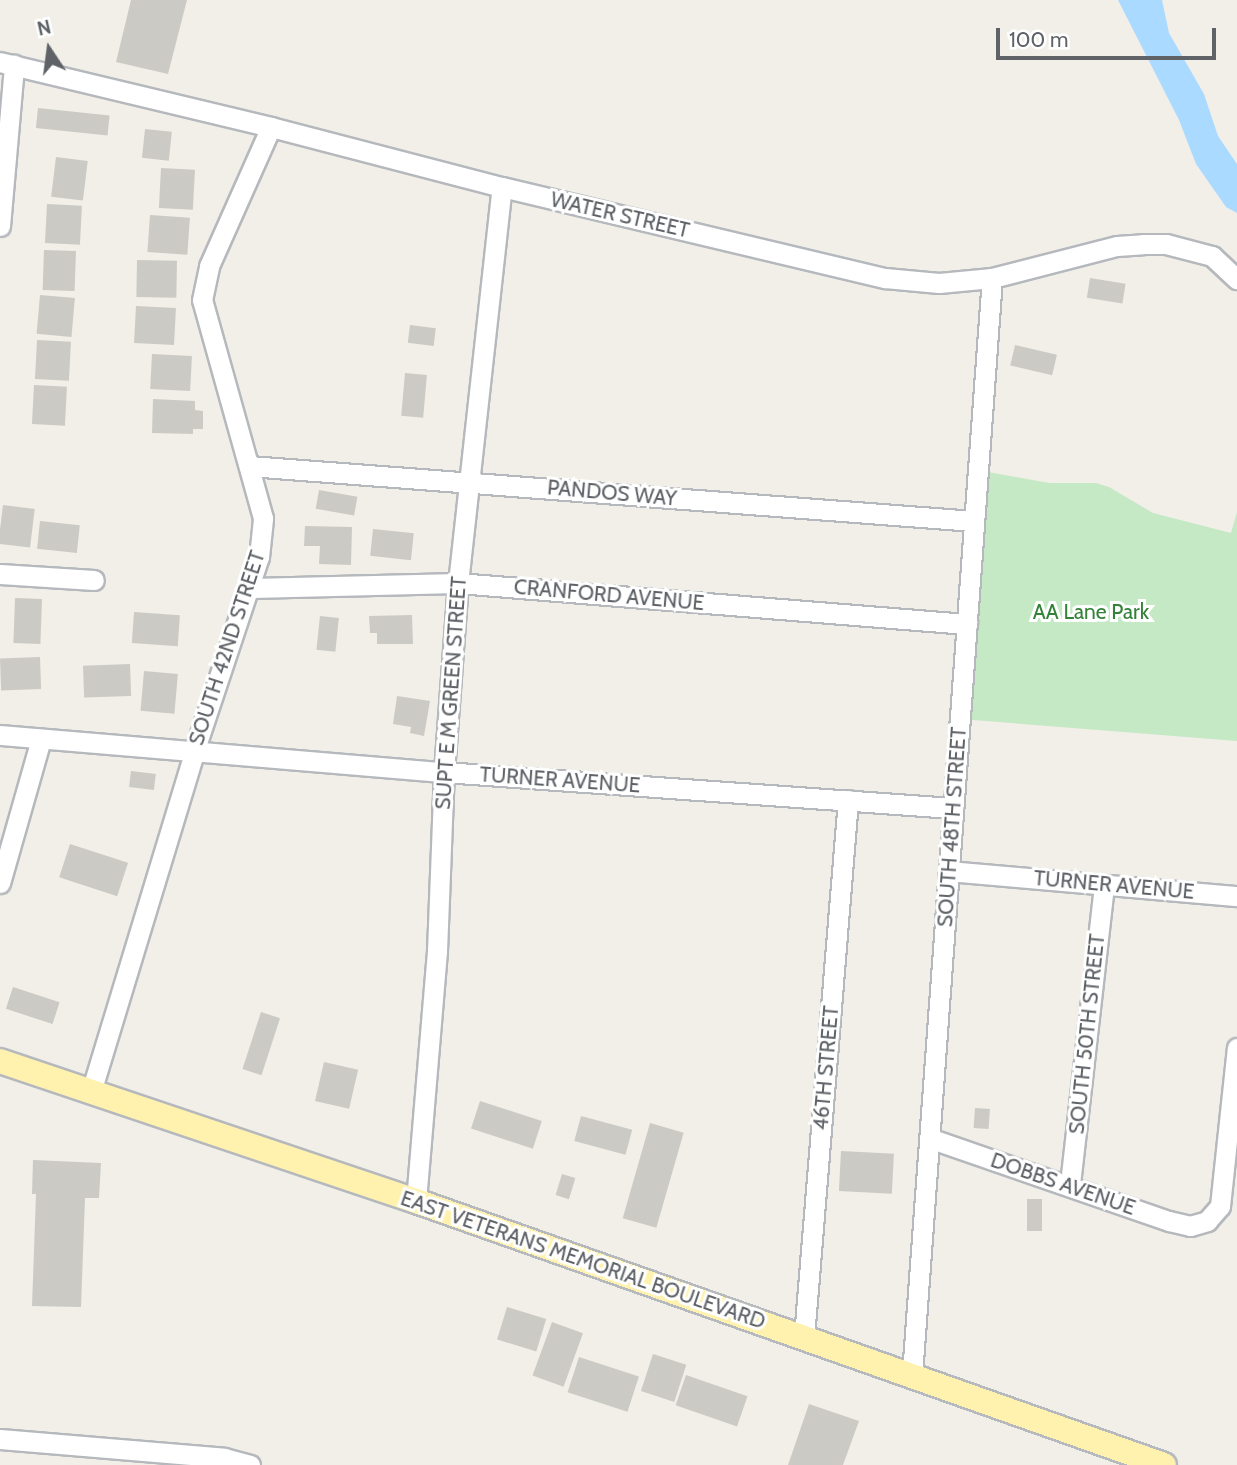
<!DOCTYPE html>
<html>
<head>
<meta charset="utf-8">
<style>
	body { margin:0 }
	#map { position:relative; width:1237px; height:1465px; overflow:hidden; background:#f1efe8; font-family:Cabin,sans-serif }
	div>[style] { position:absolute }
	.green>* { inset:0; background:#c5e8c5 }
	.water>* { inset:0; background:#aadaff }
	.building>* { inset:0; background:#cccac5; transform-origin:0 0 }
	.roads { filter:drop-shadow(2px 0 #b5b8bc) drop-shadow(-2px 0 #b5b8bc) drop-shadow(0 2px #b5b8bc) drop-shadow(0 -2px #b5b8bc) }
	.minor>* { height:19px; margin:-9.5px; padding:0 9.5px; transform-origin:9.5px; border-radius:9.5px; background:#fff }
	.major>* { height:24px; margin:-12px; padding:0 12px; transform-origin:12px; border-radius:12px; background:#fff2af }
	span { translate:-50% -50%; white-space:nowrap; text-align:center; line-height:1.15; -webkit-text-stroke:6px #fff; paint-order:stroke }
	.street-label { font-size:21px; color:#5f6368 }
	.park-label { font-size:21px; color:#348238 }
	.north { position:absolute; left:14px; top:14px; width:70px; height:70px; -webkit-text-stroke:5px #fff; paint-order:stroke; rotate:347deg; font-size:19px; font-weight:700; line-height:28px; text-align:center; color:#5f6368 }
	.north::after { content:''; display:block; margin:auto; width:24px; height:32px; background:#5f6368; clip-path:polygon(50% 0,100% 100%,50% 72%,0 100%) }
	.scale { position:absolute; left:996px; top:28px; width:220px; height:32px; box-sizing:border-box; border:4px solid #5f6368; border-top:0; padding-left:9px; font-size:21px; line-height:24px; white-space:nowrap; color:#5f6368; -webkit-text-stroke:5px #fff; paint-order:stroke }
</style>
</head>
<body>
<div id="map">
	<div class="green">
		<div style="clip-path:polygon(988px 472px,1049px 483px,1096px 483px,1109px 487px,1153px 513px,1231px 533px,1237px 512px,1237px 741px,960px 719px)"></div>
	</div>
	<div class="water">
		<div style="clip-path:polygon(1118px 0,1162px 0,1169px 33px,1204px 94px,1218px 136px,1237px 164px,1237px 213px,1226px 207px,1196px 164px,1179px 120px)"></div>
	</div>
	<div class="building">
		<div style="clip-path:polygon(131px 0,187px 0,168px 74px,116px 62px)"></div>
		<div style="left:38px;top:108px;width:72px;height:20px;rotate:6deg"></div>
		<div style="left:145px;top:129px;width:27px;height:29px;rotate:6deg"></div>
		<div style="left:56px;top:157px;width:32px;height:40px;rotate:7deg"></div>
		<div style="left:161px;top:168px;width:34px;height:40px;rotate:3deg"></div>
		<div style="left:47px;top:204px;width:35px;height:39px;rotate:3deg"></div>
		<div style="left:150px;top:215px;width:40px;height:37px;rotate:4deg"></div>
		<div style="left:44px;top:250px;width:32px;height:40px;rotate:2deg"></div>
		<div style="left:137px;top:260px;width:40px;height:37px;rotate:1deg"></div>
		<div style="left:1090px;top:278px;width:36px;height:20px;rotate:9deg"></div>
		<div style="left:40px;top:295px;width:35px;height:39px;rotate:5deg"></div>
		<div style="left:136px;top:306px;width:40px;height:37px;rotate:3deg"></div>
		<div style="left:410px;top:325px;width:26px;height:18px;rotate:7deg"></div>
		<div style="left:37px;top:340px;width:34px;height:39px;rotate:3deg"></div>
		<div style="left:1015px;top:345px;width:43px;height:21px;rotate:13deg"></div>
		<div style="left:152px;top:354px;width:40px;height:35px;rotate:3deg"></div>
		<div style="left:405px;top:373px;width:22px;height:43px;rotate:5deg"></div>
		<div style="left:34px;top:385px;width:33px;height:39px;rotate:3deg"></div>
		<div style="clip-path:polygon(153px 399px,195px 401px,195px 410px,203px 411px,203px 429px,193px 429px,193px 434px,152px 433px)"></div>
		<div style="left:319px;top:490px;width:39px;height:19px;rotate:10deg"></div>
		<div style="left:3px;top:505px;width:32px;height:39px;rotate:7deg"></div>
		<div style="left:40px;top:521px;width:40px;height:28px;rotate:6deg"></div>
		<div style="clip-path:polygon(305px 526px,352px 527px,351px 565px,319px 564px,320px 546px,304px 546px)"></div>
		<div style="left:373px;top:529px;width:41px;height:27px;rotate:6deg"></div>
		<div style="left:15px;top:598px;width:27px;height:45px;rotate:2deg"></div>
		<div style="left:134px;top:612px;width:46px;height:31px;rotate:4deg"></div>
		<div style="clip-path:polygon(412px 615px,413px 644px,377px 644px,377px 633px,370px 633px,369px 616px)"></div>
		<div style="left:320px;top:616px;width:19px;height:34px;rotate:6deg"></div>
		<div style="left:40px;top:657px;width:32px;height:40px;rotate:88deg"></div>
		<div style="left:130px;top:664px;width:32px;height:47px;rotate:88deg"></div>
		<div style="left:144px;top:671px;width:34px;height:40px;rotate:5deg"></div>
		<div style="clip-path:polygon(397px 696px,430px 701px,424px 736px,410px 733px,411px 727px,393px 724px)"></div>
		<div style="left:131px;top:771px;width:25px;height:16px;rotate:7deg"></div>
		<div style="left:70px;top:844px;width:61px;height:35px;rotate:18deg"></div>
		<div style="left:13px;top:987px;width:49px;height:23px;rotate:18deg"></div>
		<div style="left:261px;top:1012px;width:20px;height:60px;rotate:18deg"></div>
		<div style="left:324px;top:1062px;width:35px;height:40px;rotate:13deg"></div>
		<div style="left:480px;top:1101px;width:65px;height:29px;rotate:18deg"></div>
		<div style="left:975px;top:1108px;width:15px;height:20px;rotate:4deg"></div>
		<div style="left:581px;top:1116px;width:53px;height:26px;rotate:15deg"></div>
		<div style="left:650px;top:1123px;width:35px;height:99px;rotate:16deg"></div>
		<div style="left:841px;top:1151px;width:53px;height:40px;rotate:3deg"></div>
		<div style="clip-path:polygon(33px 1160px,101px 1163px,99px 1198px,85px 1198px,81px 1307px,32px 1306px,36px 1194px,32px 1194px)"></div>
		<div style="left:562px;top:1174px;width:14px;height:22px;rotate:17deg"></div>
		<div style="left:1027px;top:1199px;width:15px;height:32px"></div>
		<div style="left:507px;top:1307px;width:41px;height:34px;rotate:17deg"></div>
		<div style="left:552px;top:1322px;width:33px;height:57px;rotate:20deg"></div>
		<div style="left:653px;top:1354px;width:35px;height:39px;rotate:18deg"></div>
		<div style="left:579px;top:1357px;width:63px;height:37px;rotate:18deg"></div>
		<div style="left:686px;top:1375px;width:65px;height:32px;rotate:19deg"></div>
		<div style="clip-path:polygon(809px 1404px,859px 1421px,843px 1465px,788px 1465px)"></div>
	</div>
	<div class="roads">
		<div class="minor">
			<div style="left:0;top:62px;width:279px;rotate:13.5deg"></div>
			<div style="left:271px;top:127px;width:239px;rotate:14.6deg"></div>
			<div style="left:502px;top:187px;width:394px;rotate:13.4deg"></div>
			<div style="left:885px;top:278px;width:54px;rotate:5.3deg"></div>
			<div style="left:939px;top:283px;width:53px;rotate:-5.4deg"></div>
			<div style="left:992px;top:278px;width:129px;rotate:-14.4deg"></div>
			<div style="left:1117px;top:246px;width:26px;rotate:-4deg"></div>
			<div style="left:1143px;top:244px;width:23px"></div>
			<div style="left:1166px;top:244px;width:48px;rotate:14.6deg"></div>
			<div style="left:1212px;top:256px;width:34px;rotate:43deg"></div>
			<div style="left:0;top:226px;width:162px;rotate:-85deg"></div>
			<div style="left:249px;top:466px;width:727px;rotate:4.34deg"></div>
			<div style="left:0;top:574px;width:94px;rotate:3.7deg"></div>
			<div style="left:251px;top:588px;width:207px;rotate:-1.4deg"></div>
			<div style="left:458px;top:583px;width:511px;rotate:4.61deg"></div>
			<div style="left:0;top:735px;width:446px;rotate:4.8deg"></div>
			<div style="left:444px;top:772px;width:510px;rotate:4.05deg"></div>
			<div style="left:949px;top:871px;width:289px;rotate:5deg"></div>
			<div style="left:0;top:883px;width:150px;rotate:-74.1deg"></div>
			<div style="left:91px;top:1092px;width:355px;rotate:-73.1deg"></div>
			<div style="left:194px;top:752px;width:206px;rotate:-71.6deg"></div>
			<div style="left:259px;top:557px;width:39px;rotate:-84deg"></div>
			<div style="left:263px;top:518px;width:226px;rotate:-105.6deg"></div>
			<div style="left:202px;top:300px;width:35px;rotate:-78deg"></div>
			<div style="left:209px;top:266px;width:152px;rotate:-66deg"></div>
			<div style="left:929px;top:1138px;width:254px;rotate:19.1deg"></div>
			<div style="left:1169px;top:1221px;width:22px;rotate:13deg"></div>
			<div style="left:1190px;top:1226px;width:18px;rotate:-16deg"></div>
			<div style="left:1207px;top:1221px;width:20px;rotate:-49deg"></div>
			<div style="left:1220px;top:1206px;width:159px;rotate:-83.9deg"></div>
			<div style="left:1070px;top:1184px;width:301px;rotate:-83.5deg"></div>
			<div style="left:416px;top:1201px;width:251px;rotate:-85.2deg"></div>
			<div style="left:437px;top:951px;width:179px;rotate:-87.8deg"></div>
			<div style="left:444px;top:772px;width:190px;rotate:-85.8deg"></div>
			<div style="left:458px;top:583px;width:398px;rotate:-83.7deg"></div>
			<div style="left:804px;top:1337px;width:539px;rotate:-85.32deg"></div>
			<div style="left:912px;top:1375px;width:1100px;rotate:-85.83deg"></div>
			<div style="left:0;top:1439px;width:225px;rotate:4.8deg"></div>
			<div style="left:224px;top:1458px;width:27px;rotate:15deg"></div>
		</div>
		<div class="major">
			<div style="left:0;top:1061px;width:439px;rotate:18.6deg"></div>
			<div style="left:416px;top:1201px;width:793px;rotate:19.44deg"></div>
		</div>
	</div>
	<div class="street-label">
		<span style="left:620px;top:215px;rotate:13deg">WATER STREET</span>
		<span style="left:612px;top:493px;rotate:5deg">PANDOS WAY</span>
		<span style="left:609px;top:595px;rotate:5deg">CRANFORD AVENUE</span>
		<span style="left:227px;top:648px;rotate:-72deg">SOUTH 42ND STREET</span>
		<span style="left:451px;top:693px;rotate:-86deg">SUPT E M GREEN STREET</span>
		<span style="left:560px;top:780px;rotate:4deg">TURNER AVENUE</span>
		<span style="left:952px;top:827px;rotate:-86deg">SOUTH 48TH STREET</span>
		<span style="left:1114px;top:885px;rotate:5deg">TURNER AVENUE</span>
		<span style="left:1087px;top:1034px;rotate:-84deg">SOUTH 50TH STREET</span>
		<span style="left:826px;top:1068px;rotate:-85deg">46TH STREET</span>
		<span style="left:1063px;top:1184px;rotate:19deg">DOBBS AVENUE</span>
		<span style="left:583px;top:1260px;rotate:19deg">EAST VETERANS MEMORIAL BOULEVARD</span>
	</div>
	<div class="park-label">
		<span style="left:1091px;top:612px">AA Lane Park</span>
	</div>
	<div class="north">N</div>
	<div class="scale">100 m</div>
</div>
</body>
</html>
